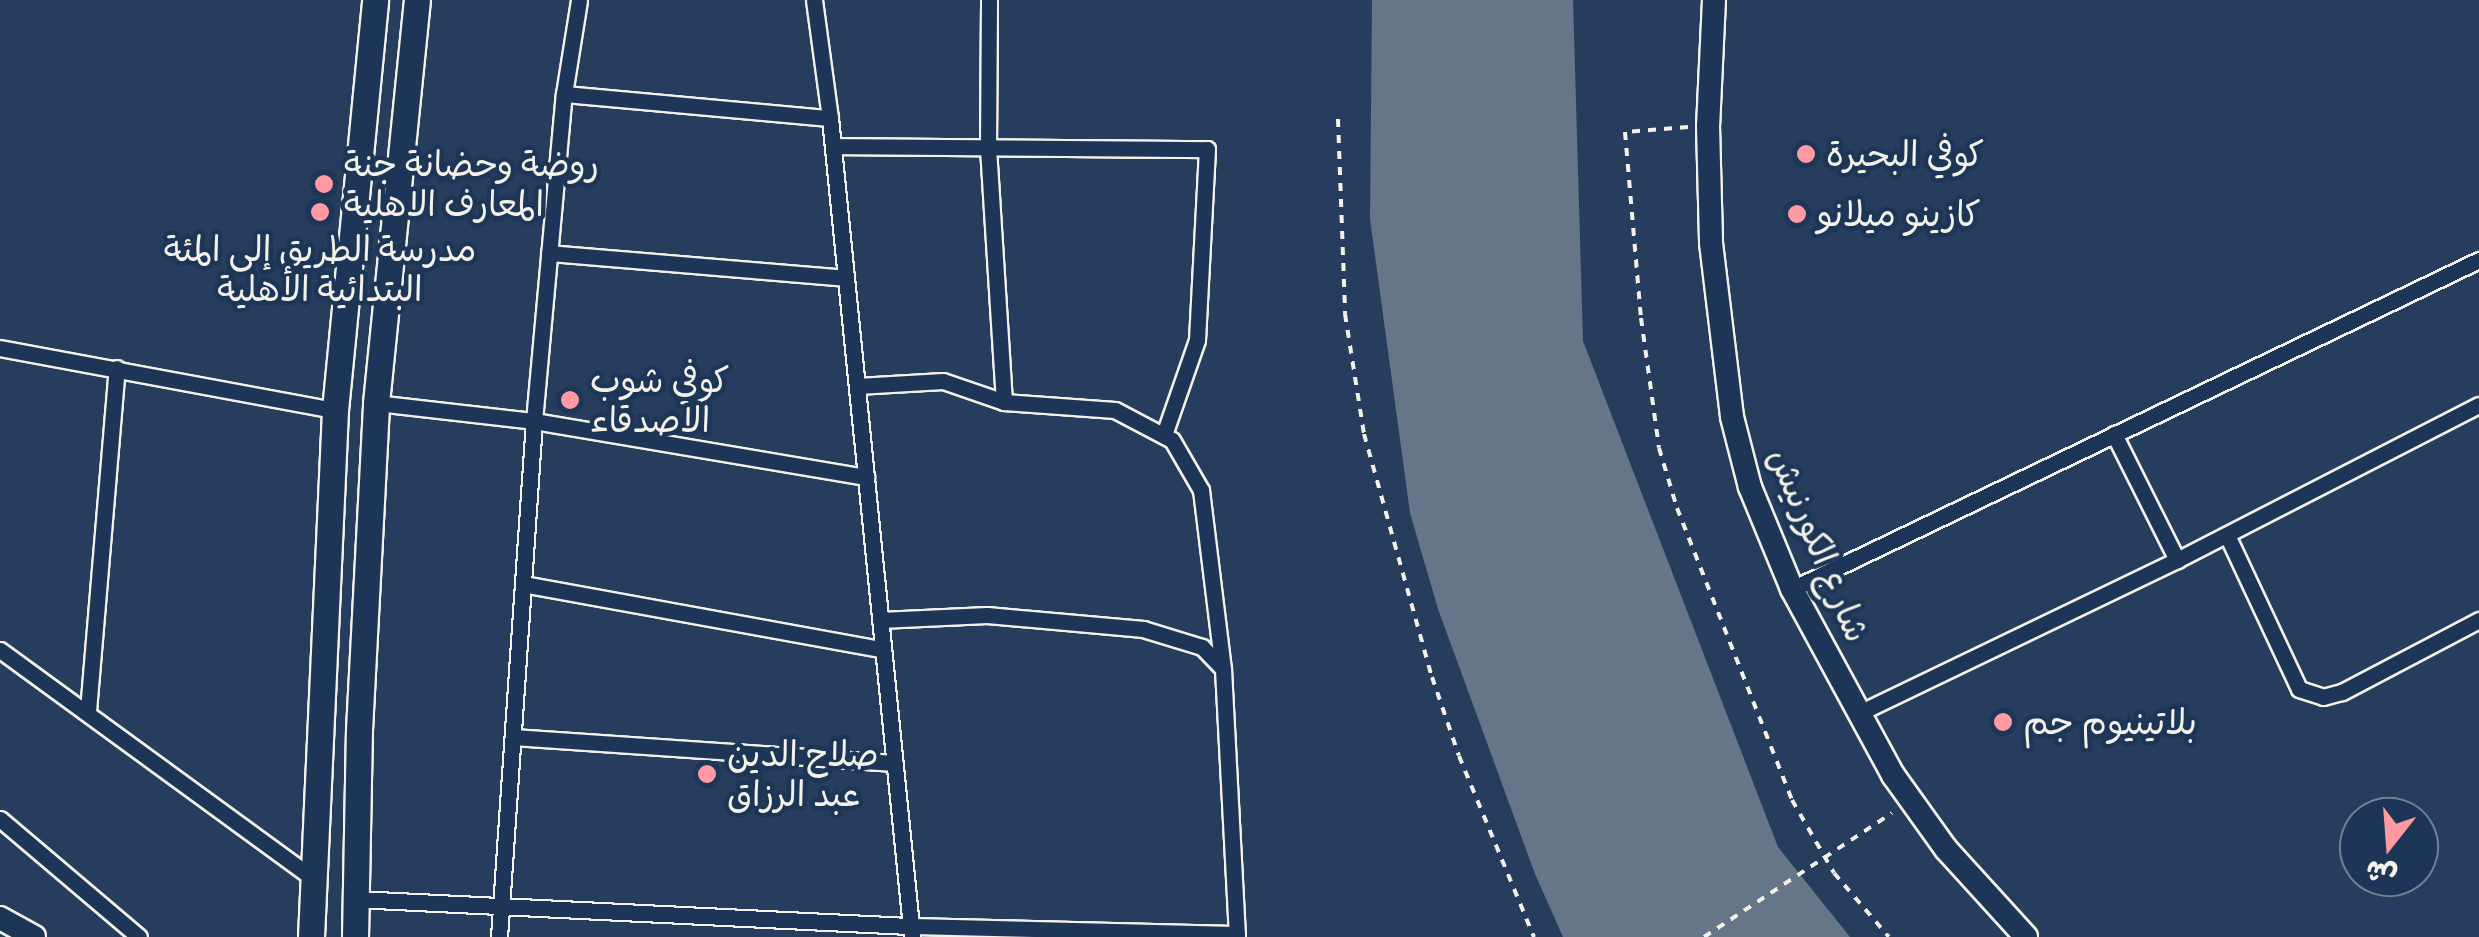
<!DOCTYPE html>
<html>
<head>
<meta charset="utf-8">
<style>
	body { margin:0 }
	#map { position:relative; width:2479px; height:937px; overflow:hidden; background:#263d5d; font-family:Itim,"Playpen Sans Arabic",sans-serif }
	div>[style] { position:absolute }
	.water>* { inset:0; background:#677588 }
	.path>* { height:4px; margin-top:-2px; transform-origin:0; background:repeating-linear-gradient(90deg,#f4f1e8 0 8px,transparent 0 16px) }
	.roads { filter:drop-shadow(2px 0 #f4f1e8) drop-shadow(-2px 0 #f4f1e8) drop-shadow(0 2px #f4f1e8) drop-shadow(0 -2px #f4f1e8) }
	.street>* { height:15px; margin:-7.5px; padding:0 7.5px; transform-origin:7.5px; border-radius:7.5px; background:#1d3557 }
	.secondary>* { height:22px; margin:-11px; padding:0 11px; transform-origin:11px; border-radius:11px; background:#1d3557 }
	.primary>* { height:25px; margin:-12.5px; padding:0 12.5px; transform-origin:12.5px; border-radius:12.5px; background:#1d3557 }
	.dots>* { width:28px; height:28px; translate:-50% -50%; box-sizing:border-box; border:5px solid #1d3557; border-radius:50% }
	span { translate:-50% -50%; white-space:nowrap; text-align:center; line-height:1.15; -webkit-text-stroke:9px #1d3557; paint-order:stroke }
	.poi-label { font-size:35px; color:#f4f1e8 }
	.left { translate:0 -50%; text-align:left }
	.street-label { font-size:35px; color:#f4f1e8 }
	.north { position:absolute; left:2339px; top:797px; width:100px; height:100px; box-sizing:border-box; background:#1d3557; border:2px solid #738091; border-radius:50%; rotate:197deg; font-size:28px; font-weight:700; line-height:40px; text-align:center; color:#f4f1e8 }
	.north::after { content:''; display:block; margin:auto; width:35px; height:45px; background:#ff9aa2; clip-path:polygon(50% 0,100% 100%,50% 72%,0 100%) }
</style>
</head>
<body>
<div id="map">
	<div class="water">
		<div style="clip-path:polygon(1372px 0,1573px 0,1583px 341px,1778px 847px,1850px 937px,1563px 937px,1535px 874px,1438px 609px,1410px 513px,1370px 219px)"></div>
	</div>
	<div class="path">
		<div style="left:1338px;top:119px;width:195px;rotate:87.9deg"></div>
		<div style="left:1345px;top:314px;width:121px;rotate:81deg"></div>
		<div style="left:1364px;top:434px;width:252px;rotate:74.4deg"></div>
		<div style="left:1432px;top:677px;width:83px;rotate:71.1deg"></div>
		<div style="left:1459px;top:756px;width:196px;rotate:67.5deg"></div>
		<div style="left:1688px;top:127px;width:63px;rotate:175.5deg"></div>
		<div style="left:1625px;top:132px;width:187px;rotate:85.1deg"></div>
		<div style="left:1641px;top:318px;width:131px;rotate:82.1deg"></div>
		<div style="left:1659px;top:448px;width:63px;rotate:73.3deg"></div>
		<div style="left:1677px;top:508px;width:314px;rotate:68.5deg"></div>
		<div style="left:1792px;top:800px;width:84px;rotate:60.1deg"></div>
		<div style="left:1834px;top:873px;width:84px;rotate:49.3deg"></div>
		<div style="left:1704px;top:937px;width:225px;rotate:-33.4deg"></div>
	</div>
	<div class="roads">
		<div class="street">
			<div style="left:814px;top:0;width:119px;rotate:82.3deg"></div>
			<div style="left:830px;top:118px;width:823px;rotate:84.28deg"></div>
			<div style="left:564px;top:94px;width:267px;rotate:5.2deg"></div>
			<div style="left:833px;top:146px;width:374px;rotate:0.5deg"></div>
			<div style="left:1207px;top:149px;width:191px;rotate:93deg"></div>
			<div style="left:1197px;top:340px;width:101px;rotate:109.2deg"></div>
			<div style="left:549px;top:253px;width:298px;rotate:4.8deg"></div>
			<div style="left:0;top:348px;width:341px;rotate:10.5deg"></div>
			<div style="left:857px;top:386px;width:86px;rotate:-3.3deg"></div>
			<div style="left:943px;top:381px;width:65px;rotate:19deg"></div>
			<div style="left:1004px;top:402px;width:256px;rotate:-93.6deg"></div>
			<div style="left:988px;top:147px;width:147px;rotate:-89.6deg"></div>
			<div style="left:1004px;top:402px;width:111px;rotate:4.1deg"></div>
			<div style="left:1115px;top:410px;width:64px;rotate:27.8deg"></div>
			<div style="left:1172px;top:440px;width:58px;rotate:59.9deg"></div>
			<div style="left:1201px;top:490px;width:180px;rotate:83deg"></div>
			<div style="left:1223px;top:669px;width:268px;rotate:87deg"></div>
			<div style="left:376px;top:403px;width:159px;rotate:6.5deg"></div>
			<div style="left:534px;top:421px;width:337px;rotate:9.6deg"></div>
			<div style="left:2114px;top:434px;width:141px;rotate:63.4deg"></div>
			<div style="left:2227px;top:535px;width:170px;rotate:64.9deg"></div>
			<div style="left:2299px;top:689px;width:25px;rotate:18deg"></div>
			<div style="left:2323px;top:697px;width:20px;rotate:-15deg"></div>
			<div style="left:2342px;top:692px;width:155px;rotate:-27.7deg"></div>
			<div style="left:523px;top:584px;width:365px;rotate:10.3deg"></div>
			<div style="left:1792px;top:589px;width:762px;rotate:-25.59deg"></div>
			<div style="left:880px;top:620px;width:107px;rotate:-2.7deg"></div>
			<div style="left:987px;top:615px;width:157px;rotate:5.1deg"></div>
			<div style="left:1143px;top:629px;width:62px;rotate:17deg"></div>
			<div style="left:1202px;top:647px;width:30px;rotate:46deg"></div>
			<div style="left:0;top:650px;width:385px;rotate:36.1deg"></div>
			<div style="left:88px;top:711px;width:344px;rotate:-85.2deg"></div>
			<div style="left:1857px;top:714px;width:355px;rotate:-25.7deg"></div>
			<div style="left:2177px;top:560px;width:339px;rotate:-27.2deg"></div>
			<div style="left:513px;top:737px;width:382px;rotate:3.9deg"></div>
			<div style="left:0;top:819px;width:182px;rotate:40.3deg"></div>
			<div style="left:355px;top:899px;width:556px;rotate:2.79deg"></div>
			<div style="left:910px;top:926px;width:327px;rotate:1.4deg"></div>
			<div style="left:499px;top:937px;width:517px;rotate:-86.12deg"></div>
			<div style="left:534px;top:421px;width:328px;rotate:-84.8deg"></div>
			<div style="left:564px;top:94px;width:95px;rotate:-80.9deg"></div>
		</div>
		<div class="secondary">
			<div style="left:1714px;top:0;width:126px;rotate:92.7deg"></div>
			<div style="left:1708px;top:126px;width:117px;rotate:88.5deg"></div>
			<div style="left:1711px;top:243px;width:175px;rotate:83.1deg"></div>
			<div style="left:1732px;top:417px;width:72px;rotate:75.6deg"></div>
			<div style="left:1750px;top:487px;width:110px;rotate:67.6deg"></div>
			<div style="left:1792px;top:589px;width:212px;rotate:61.5deg"></div>
			<div style="left:1893px;top:775px;width:91px;rotate:54.4deg"></div>
			<div style="left:1946px;top:849px;width:119px;rotate:47.7deg"></div>
			<div style="left:0;top:918px;width:39px;rotate:29deg"></div>
		</div>
		<div class="primary">
			<div style="left:311px;top:937px;width:528px;rotate:-87.39deg"></div>
			<div style="left:335px;top:410px;width:412px;rotate:-84.4deg"></div>
			<div style="left:355px;top:937px;width:207px;rotate:-88.9deg"></div>
			<div style="left:359px;top:730px;width:327px;rotate:-87deg"></div>
			<div style="left:376px;top:403px;width:405px;rotate:-84.2deg"></div>
		</div>
	</div>
	<div class="dots">
		<div style="left:1806px;top:154px;background:#ff9aa2"></div>
		<div style="left:324px;top:184px;background:#ff9aa2"></div>
		<div style="left:320px;top:212px;background:#ff9aa2"></div>
		<div style="left:1797px;top:214px;background:#ff9aa2"></div>
		<div style="left:570px;top:400px;background:#ff9aa2"></div>
		<div style="left:2003px;top:722px;background:#ff9aa2"></div>
		<div style="left:707px;top:774px;background:#ff9aa2"></div>
	</div>
	<div class="poi-label">
		<span class="left" style="left:1826px;top:154px">كوفي البحيرة</span>
		<span class="left" style="left:344px;top:184px">روضة وحضانة جنة<br>المعارف الاهلية</span>
		<span class="left" style="left:1817px;top:214px">كازينو ميلانو</span>
		<span style="left:320px;top:269px">مدرسة الطريق إلى المئة<br>البتدائية الأهلية</span>
		<span class="left" style="left:590px;top:400px">كوفي شوب<br>الاصدقاء</span>
		<span class="left" style="left:2023px;top:722px">بلاتينيوم جم</span>
		<span class="left" style="left:727px;top:774px">صلاح الدين<br>عبد الرزاق</span>
	</div>
	<div class="street-label">
		<span style="left:1819px;top:545px;rotate:67deg">شارع الكورنيش</span>
	</div>
	<div class="north">ش</div>
</div>
</body>
</html>
